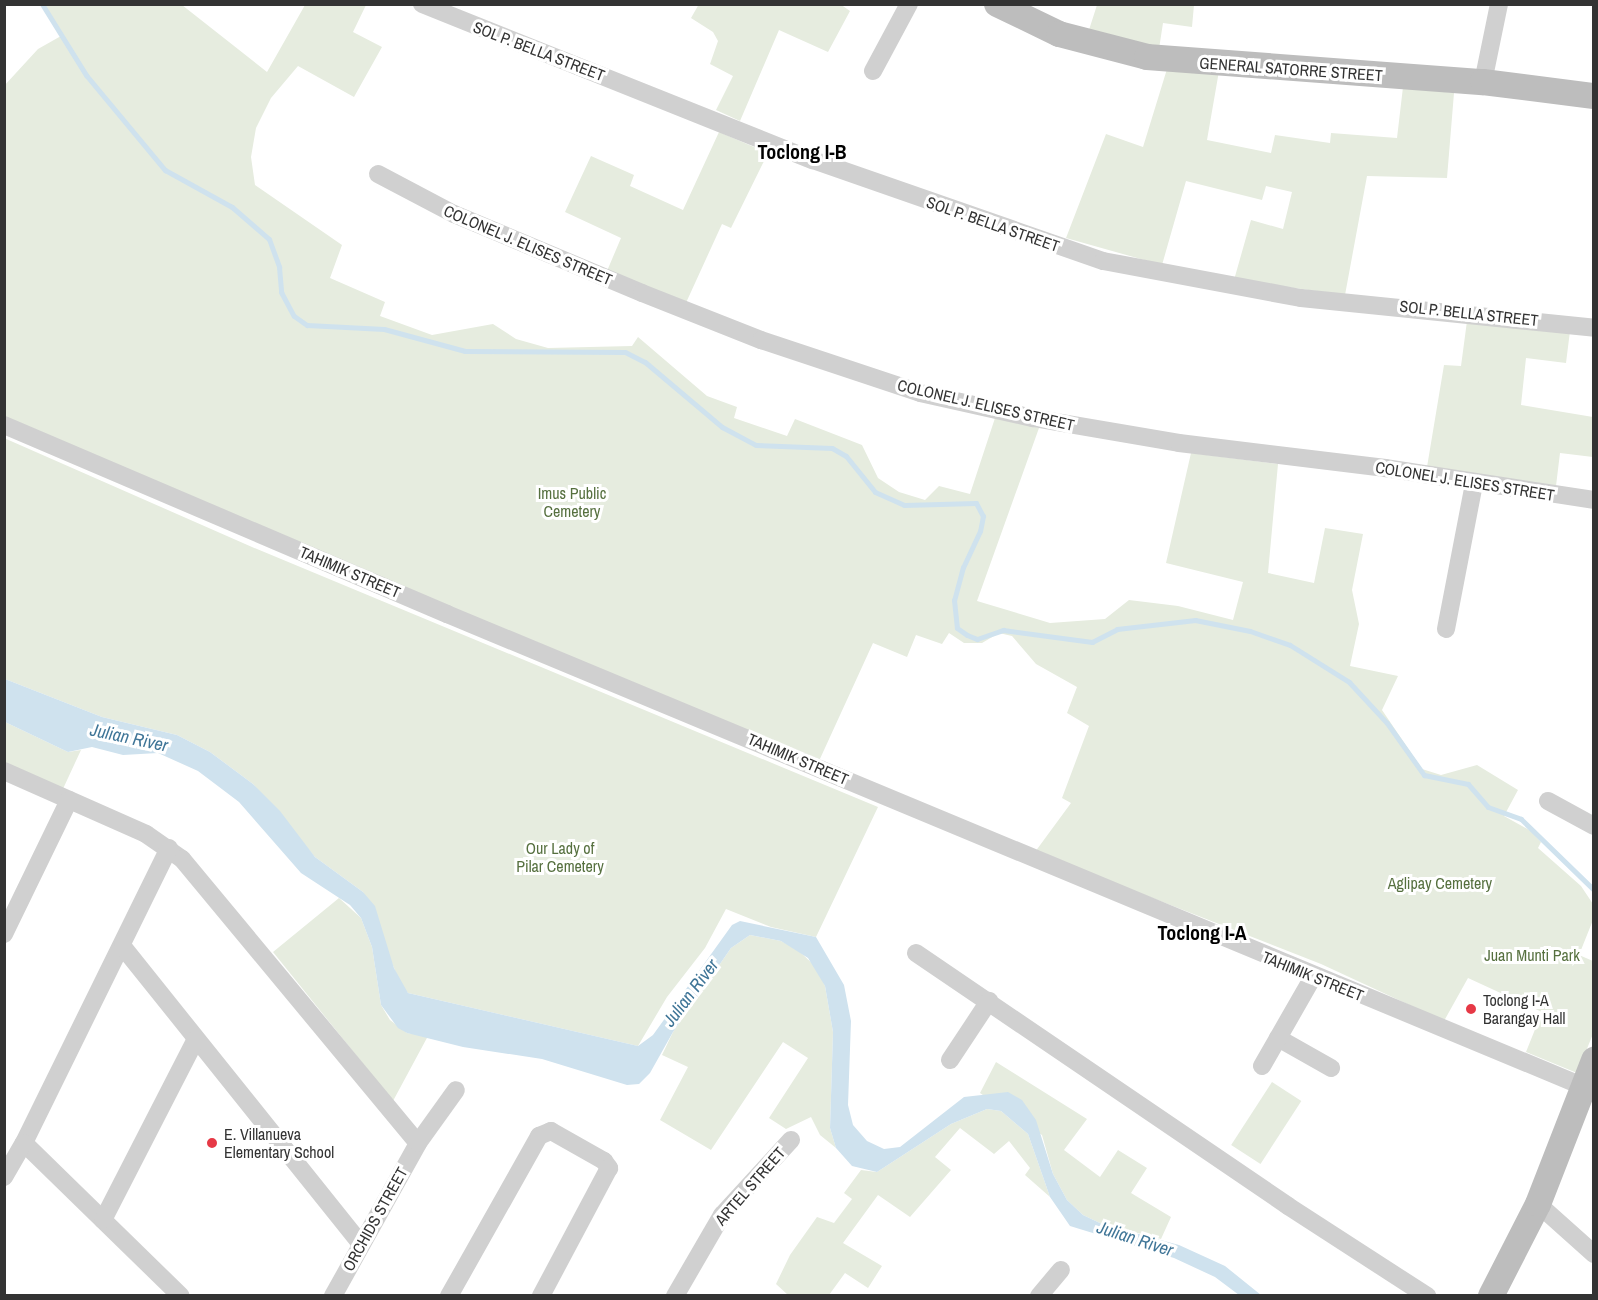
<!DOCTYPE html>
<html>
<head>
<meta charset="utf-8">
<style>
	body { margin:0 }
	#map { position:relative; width:1598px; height:1300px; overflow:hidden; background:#fff; font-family:"Archivo Narrow",sans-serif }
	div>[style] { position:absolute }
	.green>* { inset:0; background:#e6ecdf; transform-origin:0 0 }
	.water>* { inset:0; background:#cfe2ee }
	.stream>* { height:5px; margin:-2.5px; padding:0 2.5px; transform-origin:2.5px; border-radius:2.5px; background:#cfe2ee }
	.street>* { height:18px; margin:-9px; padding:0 9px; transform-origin:9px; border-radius:9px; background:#d0d0d0 }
	.secondary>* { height:26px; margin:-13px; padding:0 13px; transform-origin:13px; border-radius:13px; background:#bdbdbd }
	.dots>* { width:16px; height:16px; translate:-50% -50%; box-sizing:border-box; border:3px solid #fff; border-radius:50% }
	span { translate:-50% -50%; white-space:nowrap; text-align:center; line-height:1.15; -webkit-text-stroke:6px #fff; paint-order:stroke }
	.street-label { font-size:16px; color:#333 }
	.park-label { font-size:16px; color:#56703f }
	.poi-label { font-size:16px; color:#333 }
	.left { translate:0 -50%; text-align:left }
	.water-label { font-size:18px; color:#3f7597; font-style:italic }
	.quarter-label { font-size:20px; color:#000; font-weight:700 }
	.frame { position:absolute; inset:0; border:6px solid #333; pointer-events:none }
</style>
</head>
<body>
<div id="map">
	<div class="green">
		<div style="clip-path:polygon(699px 4px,840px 4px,850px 11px,828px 52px,779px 30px,740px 121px,716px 110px,733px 76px,710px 64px,718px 41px,713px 32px,691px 18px)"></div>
		<div style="clip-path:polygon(44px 5px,182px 5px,267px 72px,305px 5px,366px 5px,353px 32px,382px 47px,354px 97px,298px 66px,271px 98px,256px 128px,251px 157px,255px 185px,342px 245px,330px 278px,385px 302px,380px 316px,432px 335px,493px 324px,516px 339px,548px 348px,632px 346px,638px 337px,707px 396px,737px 407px,734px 418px,787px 436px,795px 419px,862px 445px,878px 478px,899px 492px,925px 500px,939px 486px,970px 494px,995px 418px,1039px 428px,977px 601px,1050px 623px,1105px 619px,1129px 600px,1178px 606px,1233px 620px,1243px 582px,1166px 563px,1191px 453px,1278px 464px,1268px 573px,1314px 583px,1325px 528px,1363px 534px,1352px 590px,1359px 624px,1350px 666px,1398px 676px,1382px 710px,1422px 769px,1441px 775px,1477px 765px,1518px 790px,1504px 816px,1531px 831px,1541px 842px,1538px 848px,1581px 886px,1593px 904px,1593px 920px,1579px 955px,1593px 961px,1593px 1034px,1577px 1073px,1526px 1052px,1542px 1012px,1468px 978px,1444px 1021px,1321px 964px,1035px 852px,1071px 803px,1062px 798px,1089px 726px,1067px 713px,1077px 687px,1036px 664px,1012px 636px,999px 633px,982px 643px,964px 643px,949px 633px,942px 644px,916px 635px,907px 657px,873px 643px,819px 761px,5px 421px,4px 86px,38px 49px,61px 36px)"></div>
		<div style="clip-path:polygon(1097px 5px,1194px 5px,1192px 27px,1163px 23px,1159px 49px,1088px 33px)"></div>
		<div style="clip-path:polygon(1167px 69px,1219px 71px,1207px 140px,1271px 153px,1275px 135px,1330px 143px,1331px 133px,1397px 138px,1403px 87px,1454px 93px,1447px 178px,1367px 176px,1345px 295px,1234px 280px,1251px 220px,1283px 229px,1292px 192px,1266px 186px,1262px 200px,1186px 181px,1162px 265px,1066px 238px,1106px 134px,1143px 147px)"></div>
		<div style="clip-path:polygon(719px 132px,768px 153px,731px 228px,722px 224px,685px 305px,607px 271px,621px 238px,565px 212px,591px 156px,634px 175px,630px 186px,683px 210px)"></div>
		<div style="clip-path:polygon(1467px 321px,1570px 331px,1566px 363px,1526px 358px,1521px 405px,1593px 417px,1593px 457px,1560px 453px,1556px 486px,1427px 467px,1444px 365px,1461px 366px)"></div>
		<div style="clip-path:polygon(4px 438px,252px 547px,878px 807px,816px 937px,771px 927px,726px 909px,705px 948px,667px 997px,638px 1046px,408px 993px,401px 985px,363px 892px,315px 857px,253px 784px,210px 752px,177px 735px,102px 717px,5px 679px)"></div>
		<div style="clip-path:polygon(5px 722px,68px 752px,81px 750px,62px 791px,5px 764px)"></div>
		<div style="clip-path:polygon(339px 898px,361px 918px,372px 947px,381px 1005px,390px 1020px,407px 1033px,428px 1036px,393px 1101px,273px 952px)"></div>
		<div style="clip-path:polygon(750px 935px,781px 941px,797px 949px,817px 968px,825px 986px,833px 1032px,830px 1128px,836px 1148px,820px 1135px,811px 1117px,786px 1129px,769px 1118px,808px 1058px,783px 1042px,711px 1150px,660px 1120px,688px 1067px,662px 1055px,673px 1032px,731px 948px)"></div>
		<div style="clip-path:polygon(996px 1062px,1087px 1119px,1064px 1150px,1100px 1177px,1118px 1150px,1147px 1168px,1131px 1193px,1171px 1217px,1161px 1239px,1102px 1224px,1083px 1215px,1067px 1200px,1053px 1174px,1042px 1135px,980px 1093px)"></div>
		<div style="left:1272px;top:1082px;width:35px;height:75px;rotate:33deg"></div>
		<div style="clip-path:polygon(987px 1109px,1001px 1111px,1028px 1134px,1050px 1197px,1025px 1175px,1030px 1168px,1009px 1141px,994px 1154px,960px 1128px,935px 1157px,951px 1170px,910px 1217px,878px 1195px,843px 1243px,882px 1266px,868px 1288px,845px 1273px,829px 1295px,788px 1295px,776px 1284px,790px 1255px,817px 1217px,834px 1223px,852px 1199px,844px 1193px,861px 1170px,877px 1172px,951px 1124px)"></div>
	</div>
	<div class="water">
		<div style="clip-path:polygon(5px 679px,102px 717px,177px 735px,210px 752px,253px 784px,280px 811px,315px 857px,363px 892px,375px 906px,394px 968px,408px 993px,638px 1046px,653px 1035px,732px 925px,740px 921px,816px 937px,844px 985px,851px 1021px,848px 1105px,853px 1125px,867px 1141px,884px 1149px,900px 1147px,964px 1097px,1008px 1092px,1022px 1100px,1036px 1120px,1053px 1174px,1067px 1200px,1083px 1215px,1102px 1224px,1179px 1245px,1225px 1266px,1261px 1295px,1239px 1295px,1215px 1277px,1174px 1258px,1070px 1226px,1050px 1197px,1028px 1134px,1001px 1111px,987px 1109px,951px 1124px,877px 1172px,852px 1166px,836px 1148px,830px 1128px,833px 1032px,825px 986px,808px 958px,781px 941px,750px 935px,731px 948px,673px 1032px,650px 1073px,639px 1084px,627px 1085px,542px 1059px,463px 1047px,407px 1033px,398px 1028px,381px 1005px,372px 947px,361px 918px,350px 905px,301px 873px,239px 802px,198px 771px,158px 753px,123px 755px,92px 747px,68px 752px,5px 722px)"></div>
	</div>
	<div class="stream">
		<div style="left:42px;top:4px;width:84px;rotate:58.2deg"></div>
		<div style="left:86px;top:75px;width:124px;rotate:50.3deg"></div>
		<div style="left:165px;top:170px;width:77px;rotate:28.9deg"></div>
		<div style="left:232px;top:207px;width:49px;rotate:40.9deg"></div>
		<div style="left:269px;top:239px;width:30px;rotate:70deg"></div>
		<div style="left:279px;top:267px;width:25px;rotate:85deg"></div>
		<div style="left:281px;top:292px;width:27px;rotate:62deg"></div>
		<div style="left:294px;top:316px;width:16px;rotate:35deg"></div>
		<div style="left:307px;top:325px;width:77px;rotate:3deg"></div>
		<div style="left:384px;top:329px;width:84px;rotate:15.2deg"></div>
		<div style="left:465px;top:351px;width:160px;rotate:0.4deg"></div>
		<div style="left:625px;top:352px;width:22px;rotate:27deg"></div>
		<div style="left:645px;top:362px;width:101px;rotate:40.2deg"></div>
		<div style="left:722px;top:427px;width:38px;rotate:28deg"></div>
		<div style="left:756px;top:445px;width:76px;rotate:2.3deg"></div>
		<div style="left:832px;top:448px;width:16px;rotate:30deg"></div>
		<div style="left:846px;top:456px;width:46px;rotate:51.1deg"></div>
		<div style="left:875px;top:492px;width:32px;rotate:24deg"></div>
		<div style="left:904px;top:505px;width:72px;rotate:-1.6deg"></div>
		<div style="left:976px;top:503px;width:15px;rotate:62deg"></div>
		<div style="left:983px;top:516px;width:15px;rotate:101deg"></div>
		<div style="left:980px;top:531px;width:40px;rotate:115deg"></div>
		<div style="left:963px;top:567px;width:34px;rotate:105deg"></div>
		<div style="left:954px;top:600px;width:28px;rotate:84deg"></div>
		<div style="left:957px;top:628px;width:12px;rotate:35deg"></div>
		<div style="left:967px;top:635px;width:11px;rotate:22deg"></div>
		<div style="left:977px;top:639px;width:28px;rotate:-19deg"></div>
		<div style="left:1003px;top:630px;width:90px;rotate:7.7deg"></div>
		<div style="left:1092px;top:642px;width:28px;rotate:-27deg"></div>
		<div style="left:1117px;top:629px;width:79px;rotate:-6.6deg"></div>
		<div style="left:1195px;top:620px;width:56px;rotate:11.3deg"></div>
		<div style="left:1250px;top:631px;width:42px;rotate:19.3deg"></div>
		<div style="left:1290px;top:645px;width:70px;rotate:32.1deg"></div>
		<div style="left:1349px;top:682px;width:56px;rotate:47.2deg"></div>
		<div style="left:1387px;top:723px;width:64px;rotate:54.6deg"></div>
		<div style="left:1424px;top:775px;width:45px;rotate:11.6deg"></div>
		<div style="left:1468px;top:784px;width:30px;rotate:49deg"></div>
		<div style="left:1488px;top:807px;width:35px;rotate:20deg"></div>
		<div style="left:1521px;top:819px;width:102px;rotate:44.2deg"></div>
	</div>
	<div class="street">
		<div style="left:422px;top:4px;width:421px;rotate:21.8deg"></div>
		<div style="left:813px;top:160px;width:307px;rotate:19.2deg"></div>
		<div style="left:1103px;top:261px;width:201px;rotate:10.6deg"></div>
		<div style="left:1301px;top:298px;width:295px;rotate:5.8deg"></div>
		<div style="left:873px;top:71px;width:76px;rotate:-61.8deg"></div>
		<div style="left:1483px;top:82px;width:80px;rotate:-78.4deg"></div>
		<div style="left:378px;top:174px;width:86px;rotate:27.8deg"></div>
		<div style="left:454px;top:214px;width:204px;rotate:22.8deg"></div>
		<div style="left:642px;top:293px;width:128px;rotate:21.6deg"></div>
		<div style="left:761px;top:340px;width:168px;rotate:18.4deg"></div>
		<div style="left:920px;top:393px;width:116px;rotate:12.5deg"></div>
		<div style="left:1033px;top:418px;width:148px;rotate:9.7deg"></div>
		<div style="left:1179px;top:443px;width:208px;rotate:6.9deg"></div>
		<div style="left:1385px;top:468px;width:211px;rotate:8.7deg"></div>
		<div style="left:4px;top:425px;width:482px;rotate:23.1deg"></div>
		<div style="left:447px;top:614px;width:1242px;rotate:22.58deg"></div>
		<div style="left:1446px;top:629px;width:149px;rotate:-79.1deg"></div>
		<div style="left:4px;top:771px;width:155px;rotate:23.9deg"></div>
		<div style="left:146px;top:834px;width:44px;rotate:34.8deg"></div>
		<div style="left:182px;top:859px;width:369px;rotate:50.3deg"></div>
		<div style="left:1548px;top:801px;width:52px;rotate:28.5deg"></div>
		<div style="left:169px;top:848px;width:329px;rotate:116.2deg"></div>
		<div style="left:24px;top:1143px;width:219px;rotate:44.3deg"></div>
		<div style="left:4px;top:934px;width:149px;rotate:-64.1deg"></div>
		<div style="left:123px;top:947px;width:381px;rotate:51.3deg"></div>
		<div style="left:916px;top:953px;width:450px;rotate:34.2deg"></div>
		<div style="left:1288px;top:1206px;width:166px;rotate:32.9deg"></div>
		<div style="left:1278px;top:1038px;width:61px;rotate:29.5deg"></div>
		<div style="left:950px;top:1060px;width:71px;rotate:-56.5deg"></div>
		<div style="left:1262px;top:1066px;width:103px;rotate:-60.2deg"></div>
		<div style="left:4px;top:1177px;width:39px;rotate:-60deg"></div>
		<div style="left:1538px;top:1204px;width:75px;rotate:41.8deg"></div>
		<div style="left:103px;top:1220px;width:203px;rotate:-62.8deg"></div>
		<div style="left:333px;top:1296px;width:175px;rotate:-60.9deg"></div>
		<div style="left:418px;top:1143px;width:65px;rotate:-54.4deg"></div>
		<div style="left:449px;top:1296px;width:184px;rotate:-60.6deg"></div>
		<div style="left:539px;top:1136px;width:13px;rotate:-23deg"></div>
		<div style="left:551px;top:1131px;width:61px;rotate:29.5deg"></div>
		<div style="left:604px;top:1161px;width:9px;rotate:54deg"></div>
		<div style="left:609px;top:1168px;width:145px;rotate:118deg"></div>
		<div style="left:675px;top:1296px;width:94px;rotate:-59.9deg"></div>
		<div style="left:722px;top:1215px;width:102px;rotate:-47.4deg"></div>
		<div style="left:1039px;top:1296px;width:34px;rotate:-50deg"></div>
	</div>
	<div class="secondary">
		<div style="left:997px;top:4px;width:69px;rotate:25.8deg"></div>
		<div style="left:1059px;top:34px;width:91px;rotate:14.6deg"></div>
		<div style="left:1147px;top:57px;width:337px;rotate:4.3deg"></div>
		<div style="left:1483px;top:82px;width:112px;rotate:7.2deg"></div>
		<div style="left:1491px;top:1296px;width:103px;rotate:-62.9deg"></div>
		<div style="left:1538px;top:1204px;width:155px;rotate:-68.7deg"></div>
	</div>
	<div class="dots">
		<div style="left:1471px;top:1009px;background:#e63946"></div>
		<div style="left:212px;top:1143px;background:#e63946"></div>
	</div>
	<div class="street-label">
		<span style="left:539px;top:51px;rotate:21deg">SOL P. BELLA STREET</span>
		<span style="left:1291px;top:69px;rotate:4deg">GENERAL SATORRE STREET</span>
		<span style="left:993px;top:224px;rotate:19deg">SOL P. BELLA STREET</span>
		<span style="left:528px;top:245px;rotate:23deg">COLONEL J. ELISES STREET</span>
		<span style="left:1469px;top:313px;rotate:6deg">SOL P. BELLA STREET</span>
		<span style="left:986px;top:405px;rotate:13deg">COLONEL J. ELISES STREET</span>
		<span style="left:1465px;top:481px;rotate:9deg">COLONEL J. ELISES STREET</span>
		<span style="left:350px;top:572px;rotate:23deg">TAHIMIK STREET</span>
		<span style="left:798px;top:759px;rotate:23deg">TAHIMIK STREET</span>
		<span style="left:1313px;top:976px;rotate:22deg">TAHIMIK STREET</span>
		<span style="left:750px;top:1186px;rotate:-49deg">ARTEL STREET</span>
		<span style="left:375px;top:1219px;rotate:-61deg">ORCHIDS STREET</span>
	</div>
	<div class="park-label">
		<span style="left:572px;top:502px">Imus Public<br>Cemetery</span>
		<span style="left:560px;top:857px">Our Lady of<br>Pilar Cemetery</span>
		<span style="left:1440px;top:883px">Aglipay Cemetery</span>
		<span style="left:1532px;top:955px">Juan Munti Park</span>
	</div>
	<div class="poi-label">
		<span class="left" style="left:1483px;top:1009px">Toclong I-A<br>Barangay Hall</span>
		<span class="left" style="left:224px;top:1143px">E. Villanueva<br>Elementary School</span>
	</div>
	<div class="water-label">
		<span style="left:129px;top:738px;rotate:12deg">Julian River</span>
		<span style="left:691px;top:993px;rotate:-53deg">Julian River</span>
		<span style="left:1135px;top:1239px;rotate:18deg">Julian River</span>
	</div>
	<div class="quarter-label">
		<span style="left:802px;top:151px">Toclong I-B</span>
		<span style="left:1202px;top:932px">Toclong I-A</span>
	</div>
	<div class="frame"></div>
</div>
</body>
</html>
